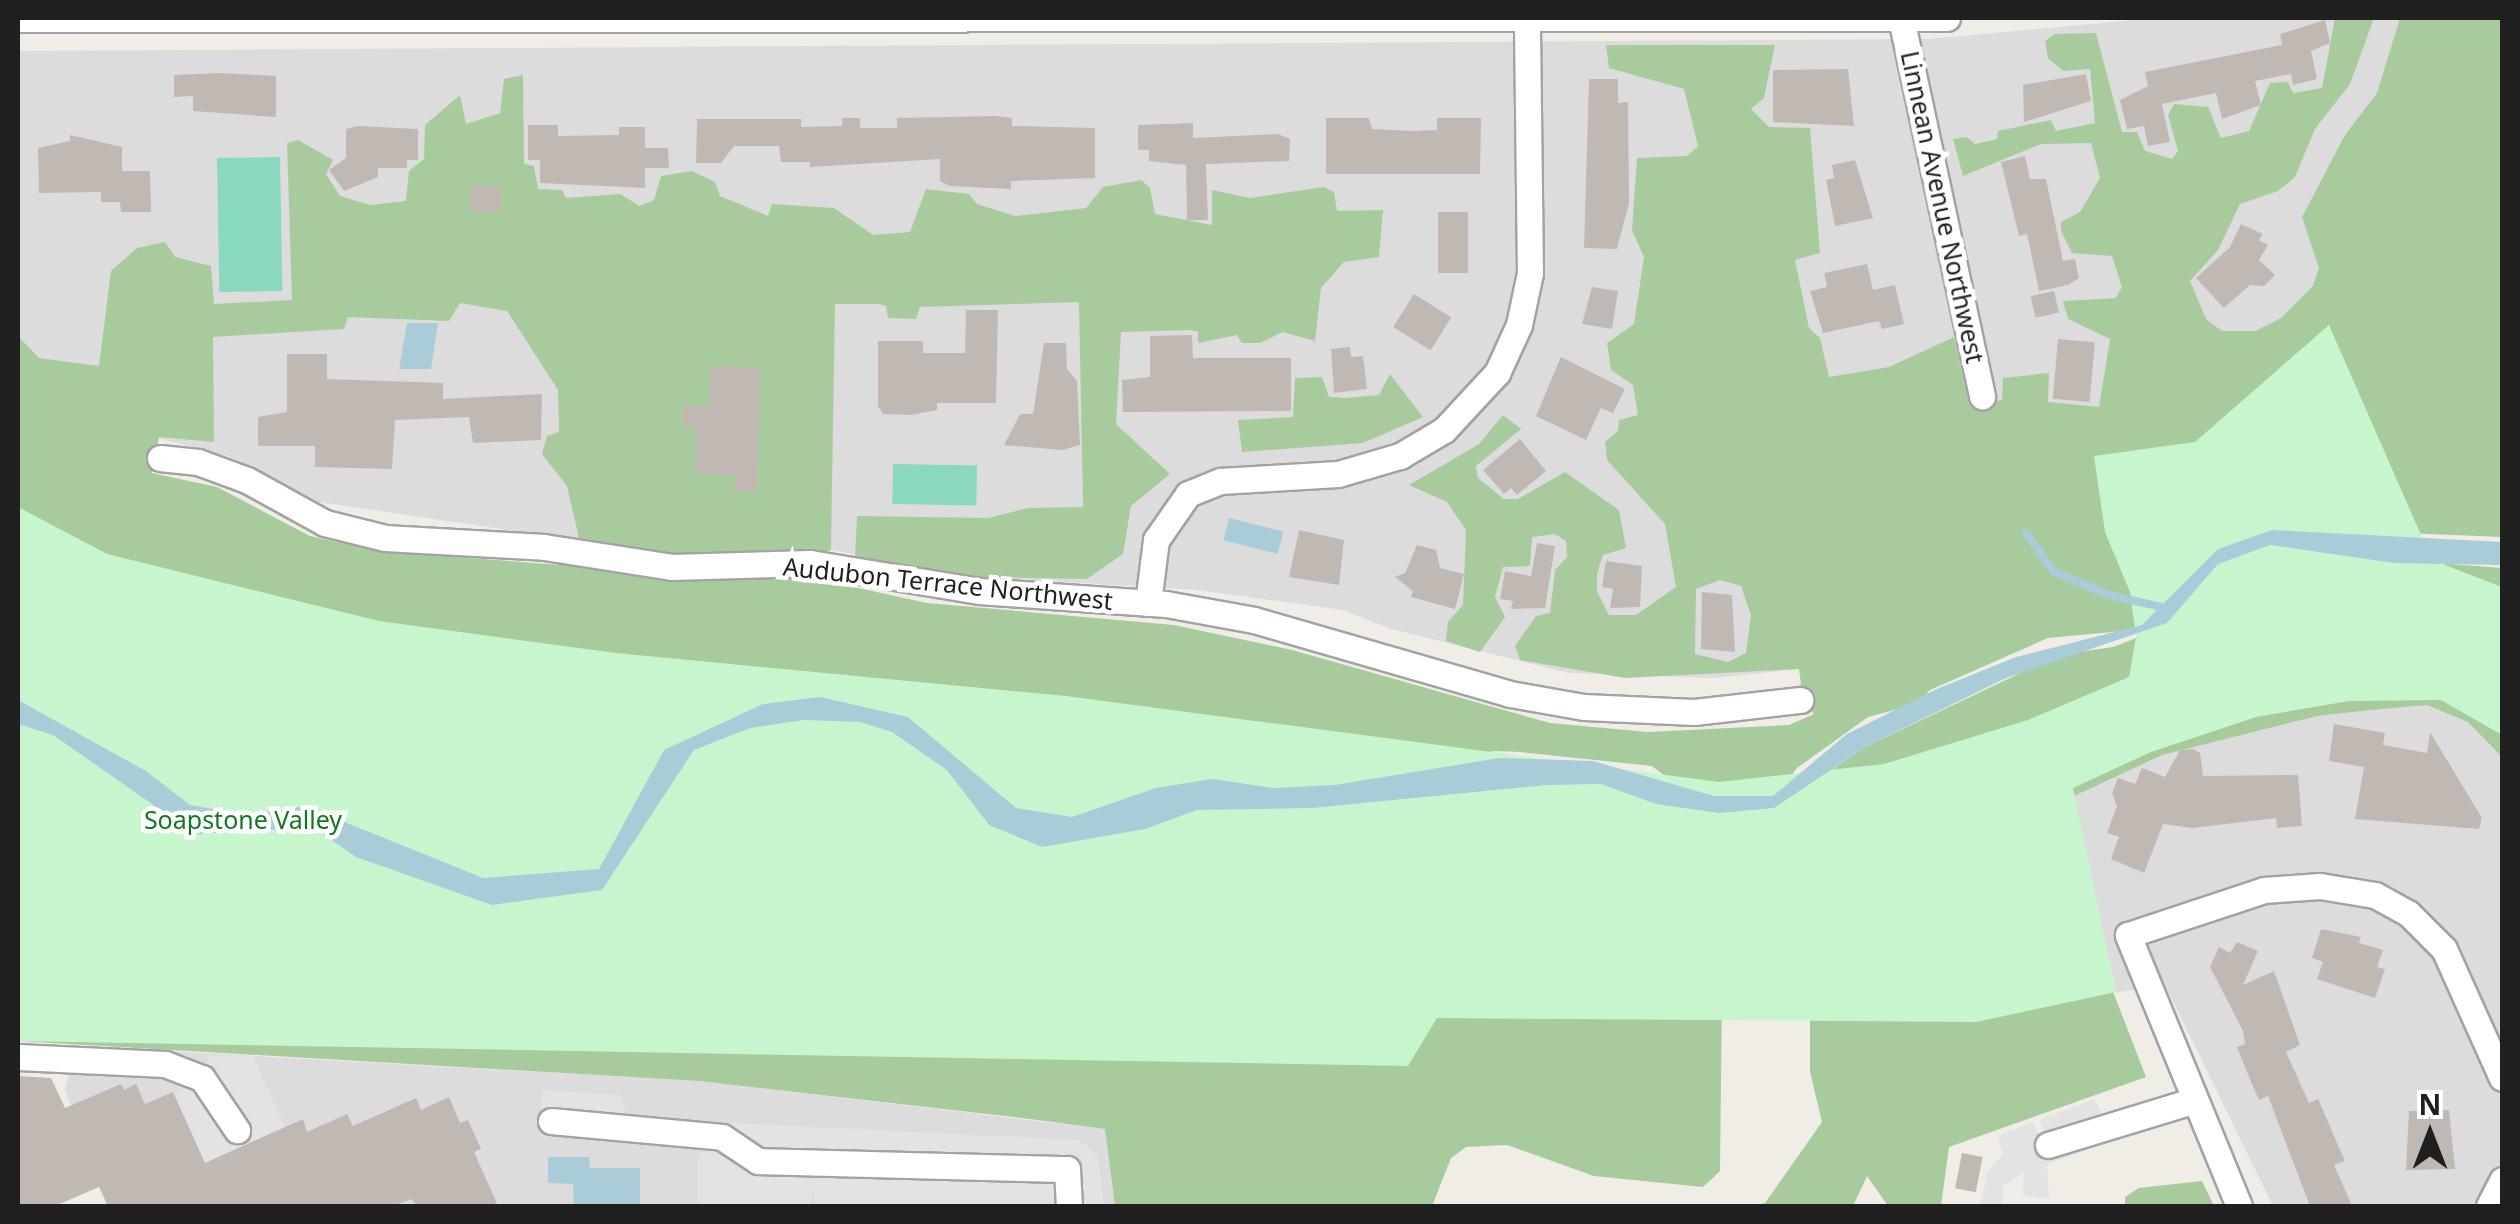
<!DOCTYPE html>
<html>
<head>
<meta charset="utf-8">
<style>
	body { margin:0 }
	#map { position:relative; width:2520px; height:1224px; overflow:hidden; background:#efede6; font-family:"Noto Sans",sans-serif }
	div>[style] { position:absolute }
	.residential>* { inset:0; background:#dddcdc }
	.forest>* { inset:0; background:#a8cb9e }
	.park>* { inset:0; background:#c7f6ce }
	.pitch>* { inset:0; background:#8ad8bf; transform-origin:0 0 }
	.parking>* { inset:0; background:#e3e3e3 }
	.water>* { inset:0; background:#aaccd9; transform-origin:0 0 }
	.stream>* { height:8px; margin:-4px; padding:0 4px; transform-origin:4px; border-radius:4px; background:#aaccd9 }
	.building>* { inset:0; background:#c0b9b3; transform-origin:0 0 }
	.roads { filter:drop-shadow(2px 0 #a3a3a3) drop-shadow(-2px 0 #a3a3a3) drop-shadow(0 2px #a3a3a3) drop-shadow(0 -2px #a3a3a3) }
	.minor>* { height:25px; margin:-12.5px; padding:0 12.5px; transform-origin:12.5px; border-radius:12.5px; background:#fff }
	span { translate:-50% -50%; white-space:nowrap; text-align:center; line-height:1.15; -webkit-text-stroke:9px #fff; paint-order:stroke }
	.street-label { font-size:25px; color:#1f1f1f }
	.park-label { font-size:25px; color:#147723 }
	.frame { position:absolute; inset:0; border:20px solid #1f1f1f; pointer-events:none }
	.north { position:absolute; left:2380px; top:1084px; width:100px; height:100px; -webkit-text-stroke:8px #fff; paint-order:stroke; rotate:0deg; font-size:28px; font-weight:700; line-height:40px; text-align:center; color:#1f1f1f }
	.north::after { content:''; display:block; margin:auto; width:35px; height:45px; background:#1f1f1f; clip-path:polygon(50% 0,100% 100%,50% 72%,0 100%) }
</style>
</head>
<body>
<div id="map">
	<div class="residential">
		<div style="clip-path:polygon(2155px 18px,2502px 18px,2502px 221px,1799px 669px,1712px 678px,1569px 673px,1391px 629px,1343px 610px,1197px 590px,982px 577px,831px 550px,684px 556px,319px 502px,228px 456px,61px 414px,18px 357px,18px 51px,1929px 39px)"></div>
		<div style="clip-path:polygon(2441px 700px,2502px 735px,2502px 1206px,2273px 1206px,2166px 987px,2116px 992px,2072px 788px,2257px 717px)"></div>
		<div style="clip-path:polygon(76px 1046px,699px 1081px,1106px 1129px,1115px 1206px,107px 1206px,65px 1089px)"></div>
	</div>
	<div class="forest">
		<div style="clip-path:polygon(evenodd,2335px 18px,2374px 18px,2350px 84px,2315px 129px,2295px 177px,2278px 191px,2240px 204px,2218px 250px,2190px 281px,2206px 319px,2222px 331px,2255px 331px,2281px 318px,2313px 286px,2319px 268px,2302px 217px,2345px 135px,2377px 93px,2400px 18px,2502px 18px,2502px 537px,2405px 533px,2134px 630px,2048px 638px,1930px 690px,1917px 704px,1868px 717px,1797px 768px,1780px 790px,1676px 785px,1652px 766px,1520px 752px,1495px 751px,1422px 768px,18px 691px,18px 336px,39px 358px,99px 366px,111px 271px,137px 248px,165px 242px,175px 257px,211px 266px,214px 304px,292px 300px,287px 143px,298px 140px,333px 160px,326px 174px,340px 196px,370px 205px,406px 201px,409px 171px,424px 159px,425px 125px,460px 95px,466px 124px,500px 113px,504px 79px,523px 75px,524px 164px,534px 166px,538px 189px,562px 190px,566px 198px,620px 194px,640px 206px,654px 200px,661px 176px,692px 171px,715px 182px,720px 196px,768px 216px,772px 204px,834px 208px,873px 235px,910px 232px,926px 189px,969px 194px,977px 204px,1015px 216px,1086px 208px,1103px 187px,1141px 180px,1150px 188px,1155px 214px,1212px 225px,1212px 190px,1250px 198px,1324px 187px,1334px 192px,1337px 211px,1383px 210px,1379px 257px,1344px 262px,1321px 288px,1315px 341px,1283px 332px,1260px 343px,1242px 343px,1237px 335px,1198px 343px,1198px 332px,1191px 330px,1121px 332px,1116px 424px,1170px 474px,1131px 506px,1123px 554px,1087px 579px,982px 577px,855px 557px,857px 516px,988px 518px,1028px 508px,1083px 507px,1079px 302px,920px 307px,916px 319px,888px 318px,886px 306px,878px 304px,835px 304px,831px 550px,821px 553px,684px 556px,579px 538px,567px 486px,542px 454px,547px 436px,559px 432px,558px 390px,507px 311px,460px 303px,449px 321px,348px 317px,344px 329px,213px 337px,214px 442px,159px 437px,152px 473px,217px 487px,310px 536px,378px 551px,601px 568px,674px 581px,808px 577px,927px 603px,1174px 625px,1292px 650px,1550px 723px,1648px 732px,1789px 725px,1814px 714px,1794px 689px,1801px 684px,1799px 669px,1625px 678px,1520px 660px,1515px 646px,1536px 616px,1550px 613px,1555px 570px,1567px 557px,1566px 541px,1555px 534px,1532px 537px,1530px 566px,1503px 567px,1495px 597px,1505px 617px,1480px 652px,1446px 641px,1448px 622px,1463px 605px,1466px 530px,1447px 502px,1409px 485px,1479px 444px,1503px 415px,1521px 429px,1476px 466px,1478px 478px,1504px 499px,1518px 499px,1565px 472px,1619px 510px,1626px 548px,1603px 555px,1597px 574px,1597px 591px,1609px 615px,1636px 615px,1676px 587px,1665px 524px,1607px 460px,1605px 442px,1618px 431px,1619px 420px,1638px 415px,1633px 385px,1611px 370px,1607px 343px,1634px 324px,1644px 257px,1632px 230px,1637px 158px,1687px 156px,1698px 146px,1684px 89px,1609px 68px,1606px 45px,1775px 45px,1764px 98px,1751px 109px,1769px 127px,1810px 128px,1820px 253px,1795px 260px,1809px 328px,1820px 338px,1829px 377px,1889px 367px,1954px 337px,1969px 405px,2002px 400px,2003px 378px,2049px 373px,2048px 402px,2099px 407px,2110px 339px,2068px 319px,2063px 301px,2116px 298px,2122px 287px,2112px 256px,2072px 253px,2061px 231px,2061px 222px,2080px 212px,2100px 178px,2091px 143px,2041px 144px,1963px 176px,1953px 139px,1967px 137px,1975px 144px,1997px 139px,1998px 131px,2051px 120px,2056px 131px,2095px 123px,2090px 69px,2063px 71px,2048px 58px,2045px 41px,2055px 34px,2096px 33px,2122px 132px,2137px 132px,2145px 151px,2172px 159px,2178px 151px,2168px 115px,2174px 104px,2208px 107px,2221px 138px,2249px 131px,2270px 83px,2288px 82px,2293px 93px,2322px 88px,2335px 18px,1720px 580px,1741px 586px,1751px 615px,1746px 653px,1728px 662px,1695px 654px,1696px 589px,1720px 580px)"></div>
		<div style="clip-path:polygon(1390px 374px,1423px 417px,1363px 443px,1242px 452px,1238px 420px,1293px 417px,1295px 378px,1322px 377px,1329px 397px,1344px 398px,1379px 395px)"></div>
		<div style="clip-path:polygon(2450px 564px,2502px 568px,2502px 757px,2468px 722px,2427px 705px,2370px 710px,2317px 716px,2162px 755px,2074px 796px,2107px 976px,2146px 1077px,1949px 1147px,1941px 1206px,1888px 1206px,1867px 1176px,1853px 1206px,1752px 1206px,1765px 1203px,1822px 1122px,1810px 1072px,1810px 1006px,1722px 994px,1720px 1171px,1703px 1187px,1594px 1176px,1507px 1145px,1466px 1147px,1451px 1158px,1432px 1206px,1115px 1206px,1105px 1129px,1030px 1119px,699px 1081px,18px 1041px,18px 730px,1631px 796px,1820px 778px,1865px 747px,2058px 655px,2113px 647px,2170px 625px,2394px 566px)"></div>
		<div style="clip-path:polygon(2202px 1181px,2214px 1206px,2125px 1206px,2125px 1197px,2139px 1188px)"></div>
	</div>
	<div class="park">
		<div style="clip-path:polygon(2329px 325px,2432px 560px,2502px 587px,2502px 735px,2441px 700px,2349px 701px,2256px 717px,2151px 752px,2073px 788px,2116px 992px,1976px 1022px,1437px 1018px,1408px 1066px,18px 1041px,18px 507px,107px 554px,379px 621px,616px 653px,1066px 696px,1719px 782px,1884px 764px,2028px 720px,2129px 677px,2136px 637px,2130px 592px,2105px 532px,2094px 456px,2195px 442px)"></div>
	</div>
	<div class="pitch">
		<div style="left:280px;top:157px;width:134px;height:63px;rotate:89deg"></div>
		<div style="left:893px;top:464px;width:84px;height:40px;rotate:1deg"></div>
	</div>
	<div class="parking">
		<div style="clip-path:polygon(210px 1055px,253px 1056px,285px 1127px,205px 1163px,174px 1095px,202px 1078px)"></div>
		<div style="clip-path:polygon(542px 1090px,619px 1095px,629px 1118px,1079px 1140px,1098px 1156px,1104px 1206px,815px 1206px,813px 1186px,811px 1206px,698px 1206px,698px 1155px,715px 1145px,539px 1135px)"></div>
		<div style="clip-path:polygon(2094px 1099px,2105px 1118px,2167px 1121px,2047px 1164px,2049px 1199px,2023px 1195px,2024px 1172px,2003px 1186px,2002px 1206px,1980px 1206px,1988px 1171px,2003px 1154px,1997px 1136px,2033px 1122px,2041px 1140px,2046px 1137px,2039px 1120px)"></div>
	</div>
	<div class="water">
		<div style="clip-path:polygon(407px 323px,438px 323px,431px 369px,399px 369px)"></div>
		<div style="left:1229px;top:518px;width:56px;height:23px;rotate:14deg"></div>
		<div style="clip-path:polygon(2272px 530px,2502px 542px,2502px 565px,2394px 563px,2270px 545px,2218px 564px,2167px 623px,2006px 678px,1865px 747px,1774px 808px,1719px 813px,1656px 804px,1601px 784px,1546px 785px,1312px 808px,1197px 810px,1145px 829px,1042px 847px,989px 825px,947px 770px,892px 732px,860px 722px,804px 720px,750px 728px,694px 750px,602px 890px,492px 905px,356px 857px,313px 827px,195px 834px,53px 735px,18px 724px,18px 700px,146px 771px,190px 805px,248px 815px,305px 806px,483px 878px,599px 869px,664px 750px,763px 704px,820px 697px,908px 717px,1016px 808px,1072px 817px,1156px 788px,1212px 779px,1274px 788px,1335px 785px,1499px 758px,1593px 761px,1714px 796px,1773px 796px,1847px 734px,1937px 689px,2016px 657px,2142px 625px,2218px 549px)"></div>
		<div style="clip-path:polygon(548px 1157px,589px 1157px,590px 1168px,640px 1168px,640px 1206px,574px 1206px,573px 1184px,548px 1183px)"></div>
	</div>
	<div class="stream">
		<div style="left:2026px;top:533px;width:47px;rotate:54.6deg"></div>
		<div style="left:2053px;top:571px;width:61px;rotate:23.2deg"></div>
		<div style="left:2109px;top:595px;width:58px;rotate:12.8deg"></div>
	</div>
	<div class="building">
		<div style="clip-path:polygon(2325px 20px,2330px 43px,2311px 51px,2317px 79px,2293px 85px,2291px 74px,2255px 81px,2261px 105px,2222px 119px,2216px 93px,2162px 104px,2170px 142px,2148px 146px,2144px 126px,2127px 129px,2120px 100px,2148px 86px,2145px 72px,2282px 45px,2280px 34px)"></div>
		<div style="clip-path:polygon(1848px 69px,1854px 126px,1773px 122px,1773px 70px)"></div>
		<div style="clip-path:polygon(220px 73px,276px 76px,276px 117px,193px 111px,193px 96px,174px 97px,174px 75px)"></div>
		<div style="clip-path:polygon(2086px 74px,2091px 101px,2024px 122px,2023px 85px)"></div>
		<div style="clip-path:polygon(1589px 79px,1618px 79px,1618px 103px,1628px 102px,1629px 203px,1617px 249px,1584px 248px)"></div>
		<div style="clip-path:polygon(842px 118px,860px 118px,860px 128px,897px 128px,897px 118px,996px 116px,1012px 118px,1012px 126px,1095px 128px,1095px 178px,1011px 181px,1011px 189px,949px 186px,940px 181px,940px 159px,810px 167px,810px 162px,781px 162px,779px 146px,734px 146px,721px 163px,696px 163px,697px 119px,801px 119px,801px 127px,842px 126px)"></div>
		<div style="clip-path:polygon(1326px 118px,1369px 118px,1372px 129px,1414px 131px,1437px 130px,1437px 118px,1481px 118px,1480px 174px,1326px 174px)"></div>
		<div style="clip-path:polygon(1193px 123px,1193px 138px,1278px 134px,1290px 139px,1289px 161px,1206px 164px,1208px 220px,1187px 220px,1186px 165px,1149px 161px,1149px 150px,1138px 150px,1138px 125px)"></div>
		<div style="clip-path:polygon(528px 125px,558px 125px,558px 136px,619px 135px,619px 127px,645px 127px,645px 148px,668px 148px,669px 168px,645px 168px,645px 188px,540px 183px,540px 160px,528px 160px)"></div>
		<div style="clip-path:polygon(358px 126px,418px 129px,418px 160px,407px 160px,407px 168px,378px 168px,378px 177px,344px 191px,329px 170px,346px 158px,346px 129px)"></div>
		<div style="clip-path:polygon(70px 135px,122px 147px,122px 171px,150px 171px,151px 212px,121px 212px,120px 202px,101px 202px,101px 192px,39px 193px,38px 148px,70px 141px)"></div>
		<div style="clip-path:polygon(2025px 156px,2030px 179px,2046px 179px,2063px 261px,2075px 259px,2079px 278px,2068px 285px,2039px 291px,2027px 234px,2019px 236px,2001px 162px)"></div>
		<div style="clip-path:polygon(1855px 160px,1873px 218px,1835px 226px,1826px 180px,1834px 178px,1832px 165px)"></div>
		<div style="left:470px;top:186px;width:31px;height:26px"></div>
		<div style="left:1438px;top:212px;width:30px;height:61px"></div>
		<div style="clip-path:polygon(2241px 224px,2263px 234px,2259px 240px,2268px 245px,2259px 260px,2275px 275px,2264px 286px,2250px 285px,2224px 308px,2196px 278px,2230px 247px)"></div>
		<div style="clip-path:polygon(1867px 264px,1873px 290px,1895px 285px,1904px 324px,1882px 329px,1879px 321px,1823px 333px,1810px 291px,1827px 287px,1824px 273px)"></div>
		<div style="clip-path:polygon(1592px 287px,1618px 291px,1612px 329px,1582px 324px)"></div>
		<div style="left:2054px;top:291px;width:22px;height:24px;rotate:77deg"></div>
		<div style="left:1414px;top:294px;width:44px;height:39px;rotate:32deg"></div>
		<div style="clip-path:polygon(966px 310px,998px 310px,996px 403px,937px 403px,937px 410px,911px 415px,883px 414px,878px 406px,878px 341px,923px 341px,923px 353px,965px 353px)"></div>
		<div style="clip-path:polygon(1192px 335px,1193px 358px,1291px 358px,1291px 411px,1123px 412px,1122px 380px,1150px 377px,1150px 336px)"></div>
		<div style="left:2058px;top:339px;width:37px;height:60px;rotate:5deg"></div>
		<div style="clip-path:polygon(1044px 343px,1066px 343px,1067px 369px,1077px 381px,1080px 445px,1062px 450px,1004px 445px,1020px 414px,1033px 414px)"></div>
		<div style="clip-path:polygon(1350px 347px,1351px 357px,1363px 356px,1367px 389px,1334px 393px,1331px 349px)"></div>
		<div style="clip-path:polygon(287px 354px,327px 354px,327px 379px,443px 383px,443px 399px,542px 394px,541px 440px,473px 443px,469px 417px,395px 420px,392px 469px,315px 467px,315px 446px,258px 446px,258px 417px,287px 412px)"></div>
		<div style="clip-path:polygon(1561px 357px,1625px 389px,1613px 413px,1601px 408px,1586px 440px,1536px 416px)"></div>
		<div style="clip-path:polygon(710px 367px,760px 368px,757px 492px,734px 491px,735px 475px,695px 474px,696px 427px,683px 427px,683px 405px,709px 406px)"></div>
		<div style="clip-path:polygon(1520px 439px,1546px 471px,1517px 495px,1511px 488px,1504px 494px,1483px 470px)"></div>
		<div style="clip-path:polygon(1299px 530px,1344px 540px,1339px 585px,1289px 577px)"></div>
		<div style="clip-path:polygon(1537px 543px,1555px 546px,1545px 608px,1511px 609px,1513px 601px,1500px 599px,1505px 571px,1531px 576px)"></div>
		<div style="clip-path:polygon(1417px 545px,1436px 550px,1440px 568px,1464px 574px,1455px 609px,1411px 597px,1413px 591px,1395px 577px,1405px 573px)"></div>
		<div style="clip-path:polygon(1606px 561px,1642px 566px,1640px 607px,1610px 608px,1613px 589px,1602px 587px)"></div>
		<div style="clip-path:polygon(1702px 592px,1732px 595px,1735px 652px,1701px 649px)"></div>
		<div style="clip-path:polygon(2334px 724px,2385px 733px,2383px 745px,2427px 753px,2430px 732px,2482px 818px,2479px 829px,2355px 819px,2364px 767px,2329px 761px)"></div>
		<div style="clip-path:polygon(2193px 749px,2200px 753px,2203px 776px,2298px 775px,2302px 826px,2277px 828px,2276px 818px,2192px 828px,2163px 824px,2144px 873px,2111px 859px,2119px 837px,2107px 833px,2117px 806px,2112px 793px,2118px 778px,2135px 784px,2142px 768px,2165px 777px,2180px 750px)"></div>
		<div style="clip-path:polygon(2321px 929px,2361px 937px,2359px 943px,2383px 950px,2377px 967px,2385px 969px,2375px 998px,2317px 979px,2323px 962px,2312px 958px)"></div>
		<div style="clip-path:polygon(2237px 942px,2258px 951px,2243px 985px,2274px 971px,2300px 1045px,2286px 1052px,2309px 1103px,2318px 1099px,2345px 1161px,2334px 1165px,2352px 1206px,2310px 1206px,2268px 1096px,2259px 1100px,2249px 1077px,2237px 1047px,2245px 1044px,2243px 1031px,2210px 967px,2219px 947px,2230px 953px)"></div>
		<div style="clip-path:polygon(18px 1076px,51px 1078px,65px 1108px,121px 1084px,124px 1090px,136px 1084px,145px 1104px,173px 1092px,205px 1163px,303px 1119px,307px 1132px,347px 1114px,353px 1126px,416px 1098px,421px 1110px,449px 1097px,460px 1123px,468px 1120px,481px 1149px,474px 1152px,498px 1206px,416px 1206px,412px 1199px,392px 1206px,108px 1206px,99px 1187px,55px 1206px,18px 1206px)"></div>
		<div style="clip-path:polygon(2449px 1110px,2455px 1169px,2406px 1170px,2409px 1111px)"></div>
		<div style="left:1962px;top:1153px;width:21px;height:36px;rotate:11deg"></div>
	</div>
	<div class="roads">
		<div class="minor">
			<div style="left:1901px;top:18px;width:387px;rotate:77.9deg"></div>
			<div style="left:18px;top:19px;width:1929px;rotate:-0.03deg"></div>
			<div style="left:160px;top:458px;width:38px;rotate:6deg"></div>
			<div style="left:198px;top:462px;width:52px;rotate:20.2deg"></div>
			<div style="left:247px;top:480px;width:89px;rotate:28.9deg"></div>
			<div style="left:325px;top:523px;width:62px;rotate:14deg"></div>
			<div style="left:385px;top:538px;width:159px;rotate:3.2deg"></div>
			<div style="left:544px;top:547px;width:129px;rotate:8.9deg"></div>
			<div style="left:671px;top:567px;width:139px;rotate:-1.6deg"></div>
			<div style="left:810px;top:563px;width:171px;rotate:9.4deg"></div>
			<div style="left:979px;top:591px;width:187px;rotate:4deg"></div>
			<div style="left:1166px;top:604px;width:89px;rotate:10.3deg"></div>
			<div style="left:1254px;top:620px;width:266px;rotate:16.1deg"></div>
			<div style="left:1510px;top:694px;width:75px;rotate:10deg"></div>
			<div style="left:1584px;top:707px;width:110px;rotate:2.6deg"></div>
			<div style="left:1694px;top:712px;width:107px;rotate:-6.5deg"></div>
			<div style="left:1148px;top:603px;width:64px;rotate:-82.8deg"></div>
			<div style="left:1156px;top:540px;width:56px;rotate:-55.2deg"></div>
			<div style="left:1188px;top:494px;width:35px;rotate:-22deg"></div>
			<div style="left:1220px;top:481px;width:118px;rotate:-3.4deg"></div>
			<div style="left:1338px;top:474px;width:65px;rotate:-16.2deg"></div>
			<div style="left:1400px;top:456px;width:51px;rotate:-30.6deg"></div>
			<div style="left:1444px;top:430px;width:78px;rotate:-47.1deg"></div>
			<div style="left:1497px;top:373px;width:53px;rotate:-65.4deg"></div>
			<div style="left:1519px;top:325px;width:53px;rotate:-78.1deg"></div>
			<div style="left:1530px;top:273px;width:255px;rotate:-90.7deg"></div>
			<div style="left:18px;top:1057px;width:147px;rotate:2.7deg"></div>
			<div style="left:165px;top:1064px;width:40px;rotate:21deg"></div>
			<div style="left:202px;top:1078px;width:63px;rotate:56.1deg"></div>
			<div style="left:551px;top:1121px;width:172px;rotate:5.3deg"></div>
			<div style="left:722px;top:1137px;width:43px;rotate:33.7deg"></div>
			<div style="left:758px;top:1161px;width:309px;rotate:1.5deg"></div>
			<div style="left:1067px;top:1169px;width:37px;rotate:87deg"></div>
			<div style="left:2048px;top:1145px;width:151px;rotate:-17deg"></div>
			<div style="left:2239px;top:1206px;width:293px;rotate:-112.3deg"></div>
			<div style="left:2128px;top:935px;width:143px;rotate:-18.3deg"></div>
			<div style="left:2264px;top:890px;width:56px;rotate:-4.1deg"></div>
			<div style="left:2320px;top:886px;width:56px;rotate:9.3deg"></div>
			<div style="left:2375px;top:895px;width:38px;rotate:29deg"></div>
			<div style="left:2408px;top:913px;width:51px;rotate:45deg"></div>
			<div style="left:2444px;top:949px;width:141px;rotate:65.8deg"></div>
			<div style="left:2489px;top:1206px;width:29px;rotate:-63deg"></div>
		</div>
	</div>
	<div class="street-label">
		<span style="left:1943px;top:207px;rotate:78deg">Linnean Avenue Northwest</span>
		<span style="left:948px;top:583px;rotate:6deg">Audubon Terrace Northwest</span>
	</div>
	<div class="park-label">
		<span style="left:243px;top:819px">Soapstone Valley</span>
	</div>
	<div class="frame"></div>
	<div class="north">N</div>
</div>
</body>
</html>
